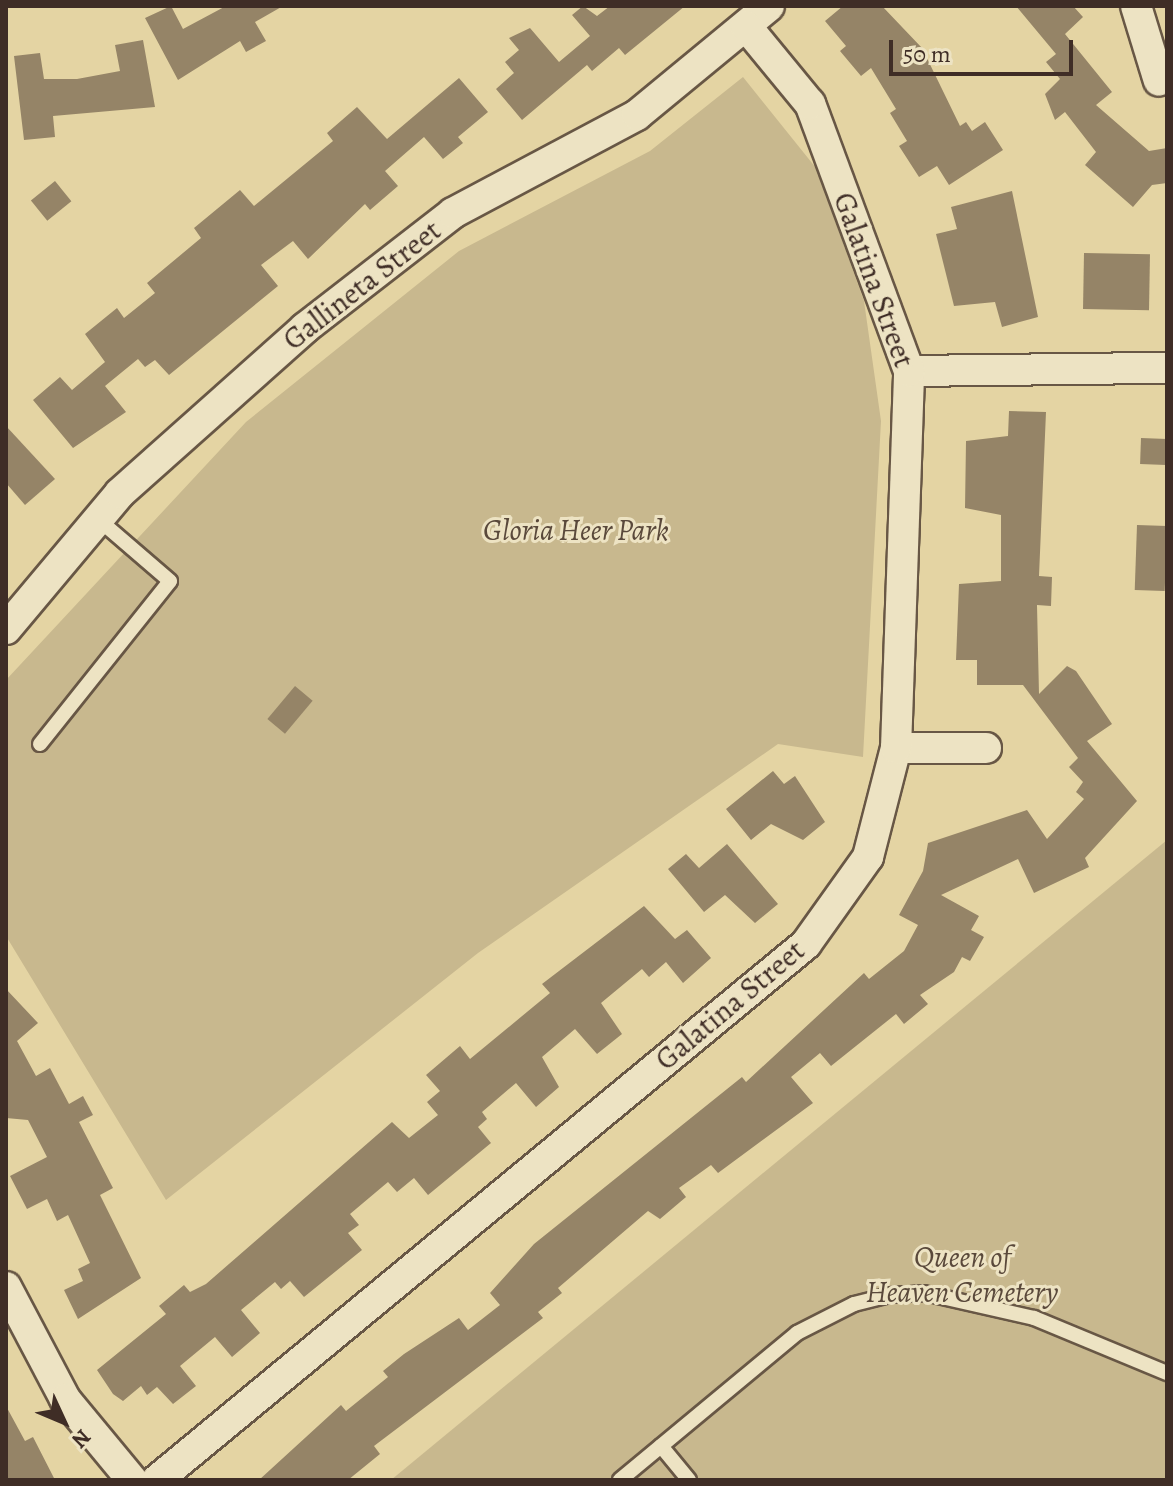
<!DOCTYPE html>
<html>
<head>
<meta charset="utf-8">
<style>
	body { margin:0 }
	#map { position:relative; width:1173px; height:1486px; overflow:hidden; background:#e4d4a3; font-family:Alegreya,serif }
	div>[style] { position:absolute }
	.green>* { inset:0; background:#c8b88e }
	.building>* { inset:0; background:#958467; transform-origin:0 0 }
	.roads { filter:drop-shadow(2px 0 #685745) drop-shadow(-2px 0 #685745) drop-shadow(0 2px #685745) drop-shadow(0 -2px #685745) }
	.service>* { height:14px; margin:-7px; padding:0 7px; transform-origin:7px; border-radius:7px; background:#ede3c3 }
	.minor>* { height:30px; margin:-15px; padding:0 15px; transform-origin:15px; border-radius:15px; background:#ede3c3 }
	span { translate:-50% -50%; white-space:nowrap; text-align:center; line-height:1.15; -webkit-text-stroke:6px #ede3c3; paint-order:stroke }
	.street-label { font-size:30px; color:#3f2d26 }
	.park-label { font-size:30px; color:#5a493b; font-style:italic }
	.frame { position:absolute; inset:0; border:8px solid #3f2d26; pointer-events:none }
	.north { position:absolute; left:24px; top:1382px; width:80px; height:80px; -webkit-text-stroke:6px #ede3c3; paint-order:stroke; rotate:134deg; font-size:22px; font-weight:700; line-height:32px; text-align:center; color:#3f2d26 }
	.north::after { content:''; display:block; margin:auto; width:28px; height:36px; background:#3f2d26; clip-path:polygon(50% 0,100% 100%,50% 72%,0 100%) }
	.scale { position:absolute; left:889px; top:40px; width:184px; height:36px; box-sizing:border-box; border:4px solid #3f2d26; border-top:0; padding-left:10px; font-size:24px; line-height:28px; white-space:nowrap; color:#3f2d26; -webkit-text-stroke:6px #ede3c3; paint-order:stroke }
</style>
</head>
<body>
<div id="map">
	<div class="green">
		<div style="clip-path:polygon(743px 77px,816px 168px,864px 301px,881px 421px,863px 757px,778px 744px,478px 953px,166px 1200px,6px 936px,6px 680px,246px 422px,459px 251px,650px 151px)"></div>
		<div style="clip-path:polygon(1167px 840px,1167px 1480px,391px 1480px)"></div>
	</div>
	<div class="building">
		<div style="clip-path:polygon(171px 6px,183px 29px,226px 6px,283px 6px,255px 22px,266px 41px,246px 52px,240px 41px,178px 80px,145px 18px)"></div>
		<div style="clip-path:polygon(583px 6px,597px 16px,610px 6px,685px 6px,625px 55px,619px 48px,592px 71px,587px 65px,522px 120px,496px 89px,514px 73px,505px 62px,519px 50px,509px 38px,530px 28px,559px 62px,590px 36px,572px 15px)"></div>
		<div style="clip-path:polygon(843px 6px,882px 6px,922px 48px,960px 126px,966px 122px,972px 131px,985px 122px,1003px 150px,949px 185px,937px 166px,919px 177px,899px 146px,907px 141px,890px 113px,896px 109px,871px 68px,861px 76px,840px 51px,846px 46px,825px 21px)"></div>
		<div style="clip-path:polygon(1016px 6px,1073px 6px,1083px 17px,1065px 34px,1112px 92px,1096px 105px,1149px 151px,1167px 148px,1167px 183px,1152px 185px,1133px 207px,1085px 165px,1096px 152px,1065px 112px,1055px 120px,1045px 94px,1060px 79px,1046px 62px,1056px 54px)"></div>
		<div style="clip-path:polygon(143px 40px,155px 107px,53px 116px,55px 137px,24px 140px,14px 56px,40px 53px,44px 79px,77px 79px,120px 71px,115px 45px)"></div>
		<div style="clip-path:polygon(459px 78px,488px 112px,458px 137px,463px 143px,443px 159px,424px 137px,385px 171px,398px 186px,370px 210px,365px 204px,308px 259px,293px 241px,261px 265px,278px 286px,169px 375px,155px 360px,145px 367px,138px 359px,105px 386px,126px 412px,73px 448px,33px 400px,60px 377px,72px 390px,105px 362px,85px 334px,117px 308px,124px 318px,155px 293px,147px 283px,201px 238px,194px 228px,240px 190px,254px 206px,333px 141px,327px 133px,357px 107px,387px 139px)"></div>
		<div style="left:55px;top:181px;width:26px;height:31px;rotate:51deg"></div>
		<div style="clip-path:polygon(1012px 191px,1038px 317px,1002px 327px,995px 302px,954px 306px,936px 234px,957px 229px,951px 207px)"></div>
		<div style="left:1084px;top:253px;width:66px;height:56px;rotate:1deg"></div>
		<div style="clip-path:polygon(1009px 411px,1046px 412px,1039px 576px,1052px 577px,1051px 606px,1037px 605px,1039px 694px,1067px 666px,1076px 671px,1112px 724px,1087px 741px,1137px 801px,1085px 858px,1089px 867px,1034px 893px,1018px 859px,941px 895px,979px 916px,971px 930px,984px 937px,970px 961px,962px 957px,954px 972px,920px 995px,928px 1004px,904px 1024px,896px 1014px,831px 1066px,820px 1053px,791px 1077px,813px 1103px,718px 1173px,711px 1165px,679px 1188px,686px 1197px,660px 1219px,648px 1211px,558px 1288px,562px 1293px,538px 1312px,543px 1318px,374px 1446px,380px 1454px,348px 1480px,259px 1480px,341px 1405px,346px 1411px,388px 1377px,383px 1371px,404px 1354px,459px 1318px,468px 1330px,500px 1305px,490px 1293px,534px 1244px,742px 1077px,746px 1082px,864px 973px,869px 979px,904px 951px,918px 925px,899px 915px,923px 871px,928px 843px,1027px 810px,1047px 839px,1084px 799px,1076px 792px,1083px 782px,1069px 767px,1078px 758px,1023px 685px,977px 685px,977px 660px,956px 660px,959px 584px,1001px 581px,1001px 515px,965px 508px,966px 441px,1008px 436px)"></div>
		<div style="clip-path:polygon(6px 426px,55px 479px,25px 505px,6px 483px)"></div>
		<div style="left:1141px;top:438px;width:26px;height:26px;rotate:2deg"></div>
		<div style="left:1137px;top:525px;width:30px;height:65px;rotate:2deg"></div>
		<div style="left:295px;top:686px;width:23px;height:43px;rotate:40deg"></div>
		<div style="clip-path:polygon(773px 771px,784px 784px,795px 776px,825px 822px,803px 840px,771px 824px,751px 840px,726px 809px)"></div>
		<div style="clip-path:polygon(727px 844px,778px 904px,755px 923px,725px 895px,704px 912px,668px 869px,686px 854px,699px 868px)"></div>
		<div style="clip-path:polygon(644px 906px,675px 939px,687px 930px,711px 958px,683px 983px,666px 962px,649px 977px,642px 969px,601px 1003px,622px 1034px,597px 1054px,575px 1029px,542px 1057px,559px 1087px,536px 1107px,516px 1083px,482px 1112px,487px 1119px,478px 1127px,491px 1143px,428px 1195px,414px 1178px,397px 1192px,388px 1182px,350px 1214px,359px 1225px,348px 1233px,362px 1250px,304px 1297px,290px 1281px,281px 1289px,275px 1282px,241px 1310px,260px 1333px,232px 1357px,215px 1337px,180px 1366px,196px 1386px,173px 1404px,157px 1387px,147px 1395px,141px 1386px,123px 1401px,113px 1394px,97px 1370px,166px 1314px,159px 1306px,184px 1285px,190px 1292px,206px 1284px,392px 1122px,409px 1138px,438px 1115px,427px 1102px,440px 1091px,426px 1075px,460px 1046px,470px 1059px,550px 993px,542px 984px)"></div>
		<div style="clip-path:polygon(6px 989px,38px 1023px,17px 1041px,36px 1076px,50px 1068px,69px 1104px,83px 1096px,93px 1115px,79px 1122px,113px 1188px,100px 1195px,141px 1278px,78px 1319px,64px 1290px,83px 1281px,78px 1269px,90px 1263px,68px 1215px,57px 1221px,47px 1199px,27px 1209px,10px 1176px,47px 1157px,28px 1120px,6px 1118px)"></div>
		<div style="clip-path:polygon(6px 1406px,25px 1441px,33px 1437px,55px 1480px,6px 1480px)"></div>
	</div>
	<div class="roads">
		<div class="service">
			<div style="left:40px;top:744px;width:208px;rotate:-51.4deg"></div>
			<div style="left:170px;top:581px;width:95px;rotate:-139.3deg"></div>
			<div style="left:661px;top:1446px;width:44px;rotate:50.5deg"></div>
			<div style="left:620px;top:1480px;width:230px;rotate:-39.7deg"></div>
			<div style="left:797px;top:1333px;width:64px;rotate:-27deg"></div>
			<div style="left:854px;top:1304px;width:37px;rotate:-14deg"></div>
			<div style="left:890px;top:1295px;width:34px;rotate:-3deg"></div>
			<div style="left:924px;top:1293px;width:113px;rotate:12.8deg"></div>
			<div style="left:1034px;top:1318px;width:144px;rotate:22.5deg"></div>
		</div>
		<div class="minor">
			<div style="left:1136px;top:6px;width:78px;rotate:73deg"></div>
			<div style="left:909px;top:371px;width:258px;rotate:-0.7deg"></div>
			<div style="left:6px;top:629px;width:177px;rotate:-50deg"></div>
			<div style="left:120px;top:493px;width:248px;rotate:-41.7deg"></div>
			<div style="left:305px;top:328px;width:187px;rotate:-37.8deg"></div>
			<div style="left:453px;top:213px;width:208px;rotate:-28deg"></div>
			<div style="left:637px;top:115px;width:171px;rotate:-39.5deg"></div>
			<div style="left:896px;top:748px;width:90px"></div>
			<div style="left:6px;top:1287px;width:127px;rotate:62.2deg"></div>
			<div style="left:65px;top:1399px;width:105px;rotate:50.4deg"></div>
			<div style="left:157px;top:1480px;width:842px;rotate:-39.55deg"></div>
			<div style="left:806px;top:944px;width:107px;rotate:-54.5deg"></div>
			<div style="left:868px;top:857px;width:113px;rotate:-75.6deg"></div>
			<div style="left:896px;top:748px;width:377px;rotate:-88deg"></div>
			<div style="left:909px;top:371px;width:285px;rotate:-110.3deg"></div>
			<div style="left:810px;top:104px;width:101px;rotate:-129.4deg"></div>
		</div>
	</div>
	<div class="street-label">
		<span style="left:874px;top:280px;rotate:70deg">Galatina Street</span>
		<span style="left:362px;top:285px;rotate:-38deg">Gallineta Street</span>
		<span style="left:730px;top:1005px;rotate:-40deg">Galatina Street</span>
	</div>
	<div class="park-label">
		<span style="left:576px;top:530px">Gloria Heer Park</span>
		<span style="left:962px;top:1274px">Queen of<br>Heaven Cemetery</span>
	</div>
	<div class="frame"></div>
	<div class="north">N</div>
	<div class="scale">50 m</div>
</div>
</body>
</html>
